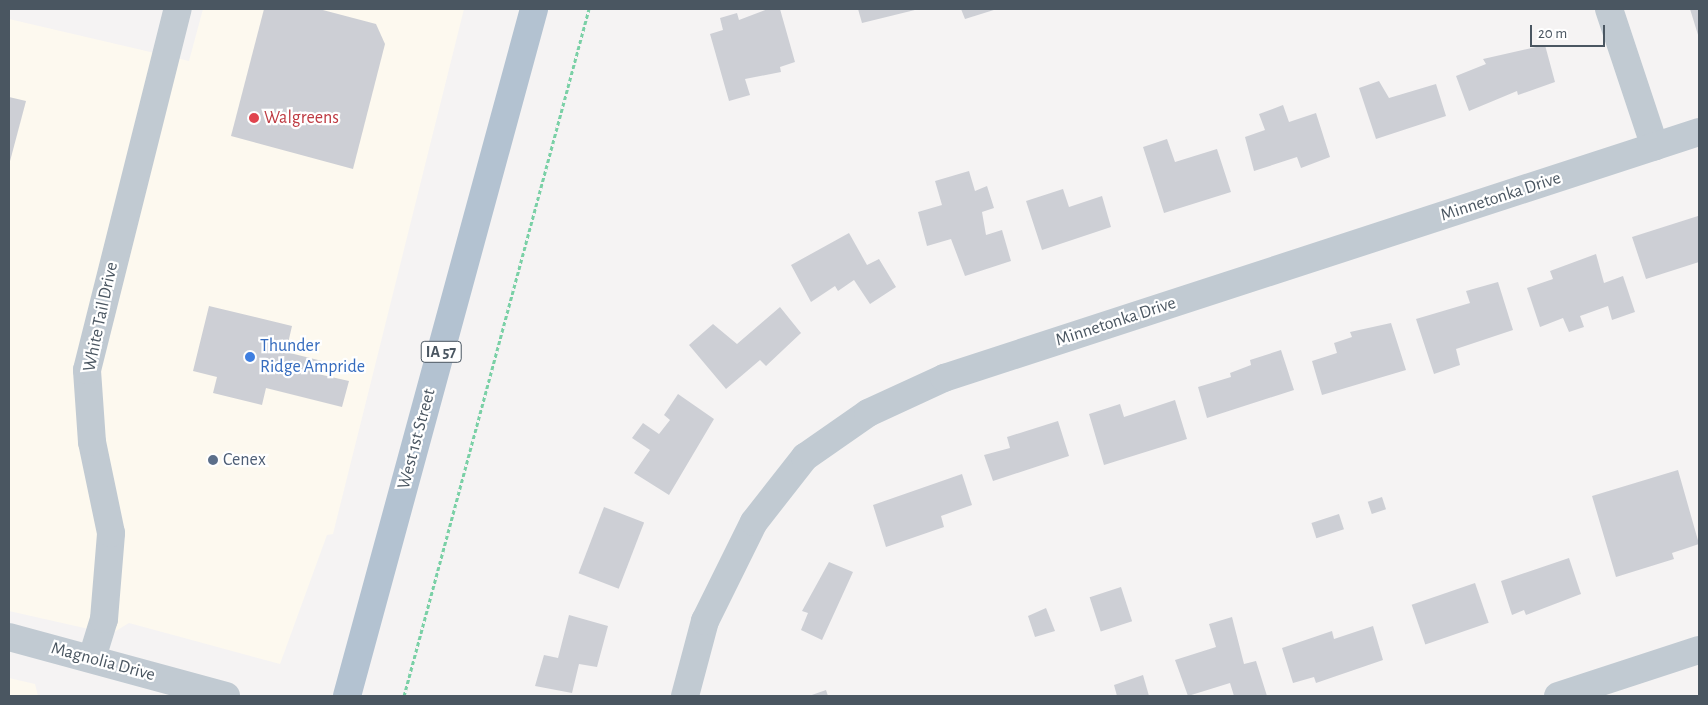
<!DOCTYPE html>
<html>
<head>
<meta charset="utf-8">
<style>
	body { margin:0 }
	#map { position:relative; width:1708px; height:705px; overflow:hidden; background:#f5f3f3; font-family:"Alegreya Sans",sans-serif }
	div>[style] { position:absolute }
	.commercial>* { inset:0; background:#fdf9ef }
	.building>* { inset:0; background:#cdcfd5; transform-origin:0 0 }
	.path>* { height:3px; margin-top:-1.5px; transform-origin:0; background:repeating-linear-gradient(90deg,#7ad0a6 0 4px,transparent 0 6.5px) }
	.minor>* { height:28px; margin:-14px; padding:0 14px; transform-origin:14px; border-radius:14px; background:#c1cad2 }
	.primary>* { height:28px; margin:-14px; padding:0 14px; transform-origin:14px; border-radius:14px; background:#b3c2d1 }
	.dots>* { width:14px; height:14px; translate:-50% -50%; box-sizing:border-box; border:2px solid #fff; border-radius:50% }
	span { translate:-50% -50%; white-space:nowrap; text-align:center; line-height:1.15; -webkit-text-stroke:4.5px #fff; paint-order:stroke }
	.shield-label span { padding:1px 4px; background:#fff; border:1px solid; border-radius:4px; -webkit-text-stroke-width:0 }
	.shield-label { font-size:16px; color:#4a5661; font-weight:700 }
	.health-label { font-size:18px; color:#be3a42 }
	.left { translate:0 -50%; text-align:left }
	.street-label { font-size:18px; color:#4a5661 }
	.shop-label { font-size:18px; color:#366cbe }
	.service-label { font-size:18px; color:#4e5e75 }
	.frame { position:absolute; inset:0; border:10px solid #4a5661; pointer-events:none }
	.scale { position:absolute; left:1530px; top:25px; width:75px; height:22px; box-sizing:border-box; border:2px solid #4a5661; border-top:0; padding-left:6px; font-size:15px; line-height:18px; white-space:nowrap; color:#4a5661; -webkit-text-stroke:4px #fff; paint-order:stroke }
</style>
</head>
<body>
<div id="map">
	<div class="commercial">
		<div style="clip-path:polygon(203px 9px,464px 9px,333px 534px,327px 535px,280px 664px,129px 623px,111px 634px,9px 611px,9px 19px,189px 61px)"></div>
		<div style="clip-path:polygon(9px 678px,35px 684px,38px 696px,9px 696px)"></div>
	</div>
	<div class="building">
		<div style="clip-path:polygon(264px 9px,319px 9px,376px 24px,385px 44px,353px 169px,231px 136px)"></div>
		<div style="clip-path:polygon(768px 9px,780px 9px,795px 62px,780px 67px,781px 72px,745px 79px,750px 95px,729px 101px,710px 34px,723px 30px,720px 18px,737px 13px,739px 20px)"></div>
		<div style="clip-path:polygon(858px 9px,919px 9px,862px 23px)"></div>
		<div style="clip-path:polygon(961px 9px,997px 9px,965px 19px)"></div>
		<div style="clip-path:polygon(1690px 9px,1699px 9px,1699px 38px)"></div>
		<div style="clip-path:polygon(1545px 45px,1555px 82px,1518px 95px,1517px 91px,1469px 111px,1456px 76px,1486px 64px,1483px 59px)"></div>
		<div style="clip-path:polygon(1379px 81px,1389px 98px,1436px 84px,1446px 116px,1376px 139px,1359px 88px)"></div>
		<div style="clip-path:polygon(9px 97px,26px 101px,9px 165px)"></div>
		<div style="clip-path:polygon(1283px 105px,1289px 122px,1316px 113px,1330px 157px,1301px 168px,1297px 157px,1254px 171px,1245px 137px,1265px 130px,1259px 114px)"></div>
		<div style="clip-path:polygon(1167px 139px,1175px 162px,1217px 149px,1231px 192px,1164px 213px,1143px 147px)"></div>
		<div style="clip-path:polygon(969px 171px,975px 191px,987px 186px,994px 208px,982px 212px,986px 235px,1002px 230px,1011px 261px,965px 276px,951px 239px,927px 246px,918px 212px,942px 205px,935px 181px)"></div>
		<div style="clip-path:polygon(1063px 189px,1069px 207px,1102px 196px,1111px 227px,1042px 250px,1026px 201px)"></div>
		<div style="clip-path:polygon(1698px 216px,1699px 262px,1646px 279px,1632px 237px)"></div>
		<div style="clip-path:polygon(849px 233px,867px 265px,879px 259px,896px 287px,870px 304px,854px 280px,838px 291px,835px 286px,811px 302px,791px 265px)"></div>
		<div style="clip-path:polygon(1596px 254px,1604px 283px,1623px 276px,1635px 312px,1612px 320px,1608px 306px,1580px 316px,1584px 327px,1569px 332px,1563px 318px,1540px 327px,1527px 288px,1553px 279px,1550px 271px)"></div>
		<div style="clip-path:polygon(1498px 282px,1513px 330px,1456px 349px,1460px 365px,1434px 374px,1416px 319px,1470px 303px,1466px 291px)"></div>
		<div style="clip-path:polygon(209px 306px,292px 326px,286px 352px,322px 361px,318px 374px,349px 381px,342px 407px,266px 388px,262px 405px,213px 393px,217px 377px,193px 371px)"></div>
		<div style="clip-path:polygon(780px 307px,801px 333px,766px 366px,760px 360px,726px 389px,689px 345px,713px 324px,737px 344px)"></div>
		<div style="clip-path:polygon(1391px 323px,1406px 370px,1322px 395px,1312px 361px,1337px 353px,1334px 343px,1352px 337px,1350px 332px)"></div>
		<div style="clip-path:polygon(1281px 350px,1294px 390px,1207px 418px,1198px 387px,1231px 377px,1230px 373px,1251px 365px,1250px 360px)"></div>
		<div style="clip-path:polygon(678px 394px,714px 419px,669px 495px,634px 473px,650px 450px,632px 438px,643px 423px,659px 434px,670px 420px,664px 415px)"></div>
		<div style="clip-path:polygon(1175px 400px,1187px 439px,1104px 465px,1089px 414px,1120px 404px,1124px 417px)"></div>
		<div style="clip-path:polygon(1058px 421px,1069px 456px,993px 481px,984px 455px,1010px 448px,1007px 437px)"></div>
		<div style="clip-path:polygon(1678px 470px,1699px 544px,1672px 553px,1674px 559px,1616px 577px,1592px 496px)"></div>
		<div style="clip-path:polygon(962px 474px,972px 505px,941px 516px,944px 527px,886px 547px,873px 505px)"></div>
		<div style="left:1382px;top:497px;width:13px;height:15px;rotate:72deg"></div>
		<div style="left:604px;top:507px;width:43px;height:71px;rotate:21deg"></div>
		<div style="left:1339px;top:514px;width:16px;height:29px;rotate:72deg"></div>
		<div style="clip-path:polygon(1569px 558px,1581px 594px,1526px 615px,1524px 610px,1512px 615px,1501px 581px)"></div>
		<div style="clip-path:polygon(829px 562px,853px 572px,822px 640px,801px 630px,808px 613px,802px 611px)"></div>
		<div style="left:1475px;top:583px;width:42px;height:67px;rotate:71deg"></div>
		<div style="left:1121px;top:587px;width:36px;height:33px;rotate:72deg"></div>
		<div style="clip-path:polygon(1046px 608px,1055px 631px,1035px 637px,1028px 616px)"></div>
		<div style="clip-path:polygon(569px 615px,608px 626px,597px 667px,579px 664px,572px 693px,535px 686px,544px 655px,558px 658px)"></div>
		<div style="clip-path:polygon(1232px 617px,1244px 664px,1256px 661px,1267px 696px,1234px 696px,1230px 683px,1188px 696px,1175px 660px,1216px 647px,1209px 624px)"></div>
		<div style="clip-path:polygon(1373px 626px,1383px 660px,1316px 683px,1314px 677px,1293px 683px,1282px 648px,1332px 631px,1334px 639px)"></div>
		<div style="clip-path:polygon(1143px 675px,1149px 696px,1117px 696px,1114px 685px)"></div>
		<div style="clip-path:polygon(826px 690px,828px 696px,809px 696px)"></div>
	</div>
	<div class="path">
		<div style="left:404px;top:696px;width:711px;rotate:-74.93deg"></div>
	</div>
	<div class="minor">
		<div style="left:1609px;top:9px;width:145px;rotate:71.6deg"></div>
		<div style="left:9px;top:637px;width:225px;rotate:15.2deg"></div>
		<div style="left:92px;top:658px;width:41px;rotate:-72.9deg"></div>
		<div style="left:104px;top:619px;width:86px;rotate:-85.3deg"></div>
		<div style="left:111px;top:533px;width:93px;rotate:-101.8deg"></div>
		<div style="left:92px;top:442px;width:72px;rotate:-94deg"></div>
		<div style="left:87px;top:370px;width:372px;rotate:-75.9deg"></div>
		<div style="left:685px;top:696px;width:78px;rotate:-75.1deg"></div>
		<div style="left:705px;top:621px;width:110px;rotate:-63.7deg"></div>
		<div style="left:754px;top:522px;width:83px;rotate:-51.9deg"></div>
		<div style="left:805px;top:457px;width:77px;rotate:-34.9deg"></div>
		<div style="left:868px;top:413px;width:84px;rotate:-24.7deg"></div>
		<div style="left:944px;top:378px;width:794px;rotate:-18.05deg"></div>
		<div style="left:1558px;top:696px;width:148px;rotate:-18.1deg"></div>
	</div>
	<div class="primary">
		<div style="left:347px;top:696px;width:712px;rotate:-74.77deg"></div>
	</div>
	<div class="dots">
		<div style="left:254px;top:118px;background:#e0444e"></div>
		<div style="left:250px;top:357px;background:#3f7fe0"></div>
		<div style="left:213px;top:460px;background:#5c6f8a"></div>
	</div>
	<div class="shield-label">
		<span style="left:441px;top:352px">IA 57</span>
	</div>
	<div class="health-label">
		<span class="left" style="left:264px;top:118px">Walgreens</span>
	</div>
	<div class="street-label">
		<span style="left:1501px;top:197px;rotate:-18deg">Minnetonka Drive</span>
		<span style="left:101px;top:317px;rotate:-78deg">White Tail Drive</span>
		<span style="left:1116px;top:322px;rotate:-18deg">Minnetonka Drive</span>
		<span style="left:417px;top:439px;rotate:-75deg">West 1st Street</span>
		<span style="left:103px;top:662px;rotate:15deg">Magnolia Drive</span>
	</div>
	<div class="shop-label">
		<span class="left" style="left:260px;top:357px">Thunder<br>Ridge Ampride</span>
	</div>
	<div class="service-label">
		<span class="left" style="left:223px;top:460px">Cenex</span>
	</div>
	<div class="frame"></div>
	<div class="scale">20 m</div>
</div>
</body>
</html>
